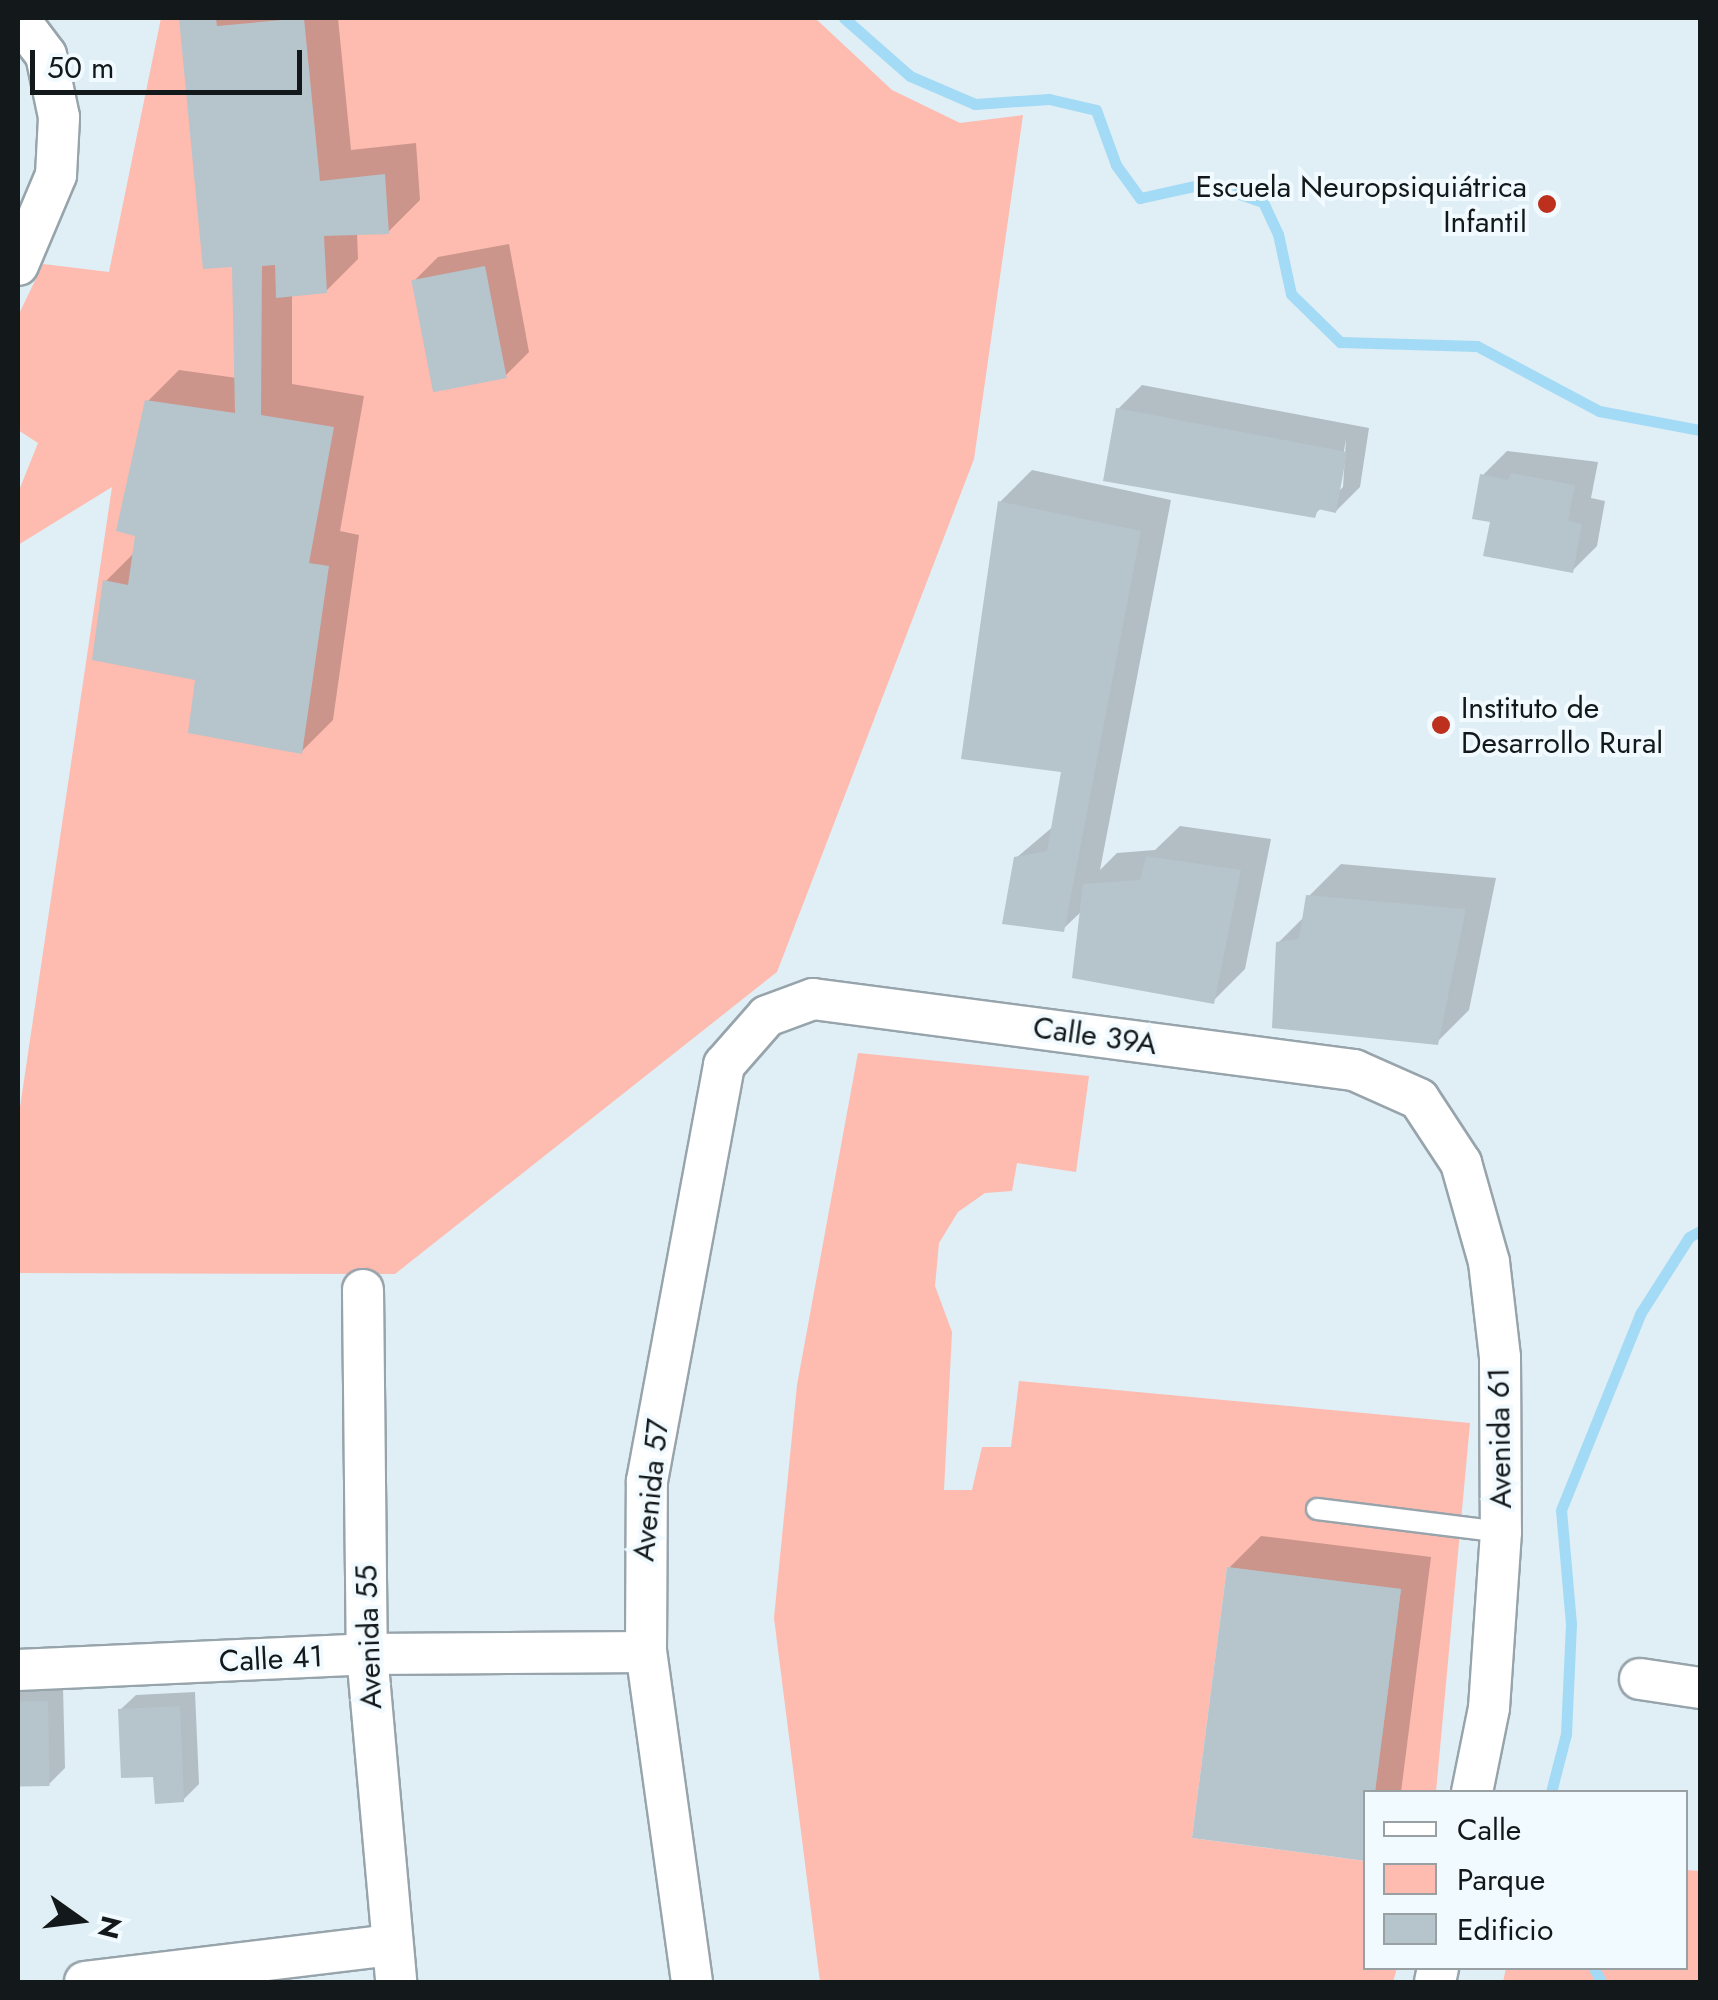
<!DOCTYPE html>
<html>
<head>
<meta charset="utf-8">
<style>
	body { margin:0 }
	#map { position:relative; width:1718px; height:2000px; overflow:hidden; background:#e0eef5; font-family:Jost,sans-serif }
	div>[style] { position:absolute }
	.green>* { inset:0; background:#febbaf }
	.shadow>* { inset:0; background:#0003 }
	.stream>* { height:11px; margin:-5.5px; padding:0 5.5px; transform-origin:5.5px; border-radius:5.5px; background:#a3daf6 }
	.building>* { inset:0; background:#b6c4cb; transform-origin:0 0 }
	.roads { filter:drop-shadow(2px 0 #97a4ab) drop-shadow(-2px 0 #97a4ab) drop-shadow(0 2px #97a4ab) drop-shadow(0 -2px #97a4ab) }
	.service>* { height:20px; margin:-10px; padding:0 10px; transform-origin:10px; border-radius:10px; background:#fff }
	.minor>* { height:40px; margin:-20px; padding:0 20px; transform-origin:20px; border-radius:20px; background:#fff }
	.dots>* { width:28px; height:28px; translate:-50% -50%; box-sizing:border-box; border:5px solid #f1faff; border-radius:50% }
	span { translate:-50% -50%; white-space:nowrap; text-align:center; line-height:1.15; -webkit-text-stroke:8px #f1faff; paint-order:stroke }
	.poi-label { font-size:30px; color:#13181a }
	.right { translate:-100% -50%; text-align:right }
	.left { translate:0 -50%; text-align:left }
	.street-label { font-size:30px; color:#13181a }
	.frame { position:absolute; inset:0; border:20px solid #13181a; pointer-events:none }
	.legend { position:absolute; left:1363px; top:1790px; width:325px; height:180px; box-sizing:border-box; background:#f1faff; border:2px solid #98a0a3; margin:0; padding:12px 18px; list-style:none; font-size:30px; color:#13181a }
	.legend li { display:flex; align-items:center; gap:20px; height:50px }
	.legend b { width:50px; border:2px solid #98a0a3 }
	.north { position:absolute; left:30px; top:1870px; width:100px; height:100px; -webkit-text-stroke:8px #f1faff; paint-order:stroke; rotate:104deg; font-size:28px; font-weight:700; line-height:40px; text-align:center; color:#13181a }
	.north::after { content:''; display:block; margin:auto; width:35px; height:45px; background:#13181a; clip-path:polygon(50% 0,100% 100%,50% 72%,0 100%) }
	.scale { position:absolute; left:30px; top:50px; width:272px; height:45px; box-sizing:border-box; border:5px solid #13181a; border-top:0; padding-left:12px; font-size:30px; line-height:35px; white-space:nowrap; color:#13181a; -webkit-text-stroke:8px #f1faff; paint-order:stroke }
</style>
</head>
<body>
<div id="map">
	<div class="green">
		<div style="clip-path:polygon(161px 18px,815px 18px,892px 90px,960px 123px,1023px 115px,974px 459px,777px 972px,395px 1274px,18px 1273px,18px 1121px,112px 487px,18px 545px,18px 493px,38px 443px,18px 430px,18px 316px,43px 264px,109px 272px)"></div>
		<div style="clip-path:polygon(858px 1053px,1089px 1076px,1076px 1172px,1017px 1163px,1012px 1191px,985px 1193px,958px 1212px,939px 1243px,935px 1286px,952px 1332px,944px 1490px,972px 1490px,982px 1447px,1011px 1447px,1019px 1381px,1470px 1423px,1436px 1792px,1375px 1792px,1401px 1589px,1227px 1567px,1192px 1838px,1365px 1861px,1366px 1968px,1397px 1968px,1393px 1982px,820px 1982px,774px 1618px,797px 1385px)"></div>
		<div style="clip-path:polygon(1686px 1870px,1700px 1871px,1700px 1982px,1503px 1982px,1506px 1968px,1686px 1968px)"></div>
	</div>
	<div class="shadow">
		<div style="clip-path:polygon(181px 18px,338px 18px,351px 150px,416px 143px,420px 200px,388px 232px,357px 232px,358px 259px,326px 291px,292px 294px,292px 384px,364px 396px,340px 531px,359px 535px,333px 720px,301px 752px,198px 678px,106px 581px,135px 552px,148px 401px,179px 370px,237px 378px,235px 264px,206px 266px)"></div>
		<div style="clip-path:polygon(509px 244px,529px 352px,505px 376px,414px 281px,438px 257px)"></div>
		<div style="clip-path:polygon(evenodd,1142px 385px,1369px 428px,1360px 487px,1336px 511px,1322px 507px,1314px 515px,1118px 409px,1142px 385px,1346px 439px,1343px 487px,1337px 493px,1346px 439px)"></div>
		<div style="clip-path:polygon(1507px 451px,1598px 462px,1591px 498px,1605px 501px,1597px 546px,1573px 570px,1492px 520px,1483px 475px)"></div>
		<div style="clip-path:polygon(1032px 470px,1171px 500px,1100px 870px,1117px 853px,1155px 850px,1180px 826px,1271px 839px,1245px 969px,1213px 1001px,1083px 910px,1063px 929px,1016px 858px,1055px 825px,1064px 770px,1000px 502px)"></div>
		<div style="clip-path:polygon(1341px 864px,1496px 878px,1469px 1010px,1437px 1042px,1278px 943px,1306px 915px,1309px 896px)"></div>
		<div style="clip-path:polygon(1261px 1536px,1431px 1557px,1401px 1792px,1366px 1792px,1229px 1568px)"></div>
		<div style="clip-path:polygon(63px 1686px,65px 1768px,49px 1784px,18px 1765px,18px 1688px)"></div>
		<div style="clip-path:polygon(195px 1692px,199px 1784px,183px 1800px,156px 1774px,120px 1710px,136px 1695px)"></div>
	</div>
	<div class="stream">
		<div style="left:844px;top:18px;width:88px;rotate:41.3deg"></div>
		<div style="left:910px;top:76px;width:71px;rotate:23.3deg"></div>
		<div style="left:975px;top:104px;width:74px;rotate:-3.9deg"></div>
		<div style="left:1049px;top:99px;width:48px;rotate:13.2deg"></div>
		<div style="left:1096px;top:110px;width:59px;rotate:70deg"></div>
		<div style="left:1116px;top:165px;width:41px;rotate:54deg"></div>
		<div style="left:1140px;top:198px;width:70px;rotate:-12.4deg"></div>
		<div style="left:1208px;top:183px;width:58px;rotate:19.1deg"></div>
		<div style="left:1263px;top:202px;width:35px;rotate:65deg"></div>
		<div style="left:1278px;top:234px;width:61px;rotate:77.8deg"></div>
		<div style="left:1291px;top:294px;width:69px;rotate:44.4deg"></div>
		<div style="left:1340px;top:342px;width:137px;rotate:1.7deg"></div>
		<div style="left:1477px;top:346px;width:138px;rotate:28deg"></div>
		<div style="left:1599px;top:411px;width:103px;rotate:10.7deg"></div>
		<div style="left:1551px;top:1792px;width:60px;rotate:-75.5deg"></div>
		<div style="left:1566px;top:1734px;width:110px;rotate:-87.4deg"></div>
		<div style="left:1571px;top:1624px;width:114px;rotate:-95deg"></div>
		<div style="left:1561px;top:1510px;width:211px;rotate:-68deg"></div>
		<div style="left:1640px;top:1314px;width:91px;rotate:-57.5deg"></div>
		<div style="left:1689px;top:1237px;width:13px;rotate:-29deg"></div>
		<div style="left:1594px;top:1968px;width:16px;rotate:63deg"></div>
	</div>
	<div class="building">
		<div style="clip-path:polygon(179px 18px,216px 18px,217px 26px,304px 18px,320px 181px,385px 174px,389px 234px,324px 236px,327px 293px,276px 298px,275px 265px,262px 266px,261px 415px,334px 427px,309px 563px,329px 566px,302px 754px,188px 733px,195px 680px,92px 660px,103px 580px,128px 585px,135px 536px,116px 531px,145px 400px,235px 413px,232px 267px,203px 269px)"></div>
		<div style="left:485px;top:266px;width:114px;height:75px;rotate:79deg"></div>
		<div style="clip-path:polygon(1116px 408px,1347px 452px,1336px 513px,1318px 509px,1315px 518px,1103px 481px)"></div>
		<div style="clip-path:polygon(1511px 473px,1575px 485px,1568px 521px,1582px 524px,1573px 573px,1483px 556px,1490px 522px,1472px 519px,1480px 474px,1508px 480px)"></div>
		<div style="clip-path:polygon(998px 501px,1141px 531px,1064px 932px,1002px 924px,1014px 857px,1047px 851px,1061px 772px,961px 759px)"></div>
		<div style="clip-path:polygon(1146px 856px,1241px 870px,1214px 1004px,1072px 978px,1083px 884px,1140px 880px)"></div>
		<div style="clip-path:polygon(1306px 895px,1466px 909px,1438px 1045px,1272px 1028px,1276px 942px,1299px 939px)"></div>
		<div style="clip-path:polygon(1227px 1567px,1401px 1589px,1375px 1792px,1366px 1792px,1366px 1861px,1192px 1838px)"></div>
		<div style="left:48px;top:1701px;width:85px;height:30px;rotate:89deg"></div>
		<div style="clip-path:polygon(180px 1706px,184px 1802px,155px 1804px,153px 1777px,121px 1778px,118px 1709px)"></div>
	</div>
	<div class="roads">
		<div class="service">
			<div style="left:1317px;top:1509px;width:185px;rotate:7.1deg"></div>
		</div>
		<div class="minor">
			<div style="left:18px;top:265px;width:98px;rotate:-67.1deg"></div>
			<div style="left:56px;top:175px;width:58px;rotate:-87deg"></div>
			<div style="left:59px;top:117px;width:63px;rotate:-101.8deg"></div>
			<div style="left:46px;top:55px;width:46px;rotate:-127.1deg"></div>
			<div style="left:363px;top:1290px;width:364px;rotate:89.4deg"></div>
			<div style="left:367px;top:1654px;width:329px;rotate:84.9deg"></div>
			<div style="left:18px;top:1670px;width:349px;rotate:-2.6deg"></div>
			<div style="left:367px;top:1654px;width:279px;rotate:-0.4deg"></div>
			<div style="left:1640px;top:1679px;width:61px;rotate:8.5deg"></div>
			<div style="left:85px;top:1982px;width:306px;rotate:-6.9deg"></div>
			<div style="left:692px;top:1982px;width:333px;rotate:-97.9deg"></div>
			<div style="left:646px;top:1652px;width:171px;rotate:-89.7deg"></div>
			<div style="left:647px;top:1481px;width:423px;rotate:-79.5deg"></div>
			<div style="left:724px;top:1065px;width:65px;rotate:-48.7deg"></div>
			<div style="left:767px;top:1016px;width:49px;rotate:-20.3deg"></div>
			<div style="left:813px;top:999px;width:546px;rotate:7.48deg"></div>
			<div style="left:1354px;top:1070px;width:71px;rotate:24deg"></div>
			<div style="left:1419px;top:1099px;width:77px;rotate:56.7deg"></div>
			<div style="left:1461px;top:1163px;width:103px;rotate:74.2deg"></div>
			<div style="left:1489px;top:1262px;width:96px;rotate:83.4deg"></div>
			<div style="left:1500px;top:1357px;width:175px;rotate:89.7deg"></div>
			<div style="left:1501px;top:1532px;width:176px;rotate:93.9deg"></div>
			<div style="left:1489px;top:1708px;width:86px;rotate:101.4deg"></div>
			<div style="left:1435px;top:1982px;width:14px;rotate:-78deg"></div>
		</div>
	</div>
	<div class="dots">
		<div style="left:1547px;top:204px;background:#bc301d"></div>
		<div style="left:1441px;top:725px;background:#bc301d"></div>
	</div>
	<div class="poi-label">
		<span class="right" style="left:1527px;top:204px">Escuela Neuropsiquiátrica<br>Infantil</span>
		<span class="left" style="left:1461px;top:725px">Instituto de<br>Desarrollo Rural</span>
	</div>
	<div class="street-label">
		<span style="left:1095px;top:1036px;rotate:8deg">Calle 39A</span>
		<span style="left:1500px;top:1438px;rotate:-91deg">Avenida 61</span>
		<span style="left:651px;top:1490px;rotate:-84deg">Avenida 57</span>
		<span style="left:369px;top:1637px;rotate:-92deg">Avenida 55</span>
		<span style="left:271px;top:1659px;rotate:-3deg">Calle 41</span>
	</div>
	<div class="frame"></div>
	<ul class="legend">
	<li><b style="height:12px;background:#fff"></b>Calle</li>
	<li><b style="height:28px;background:#febbaf"></b>Parque</li>
	<li><b style="height:28px;background:#b6c4cb"></b>Edificio</li>
	</ul>
	<div class="north">N</div>
	<div class="scale">50 m</div>
</div>
</body>
</html>
